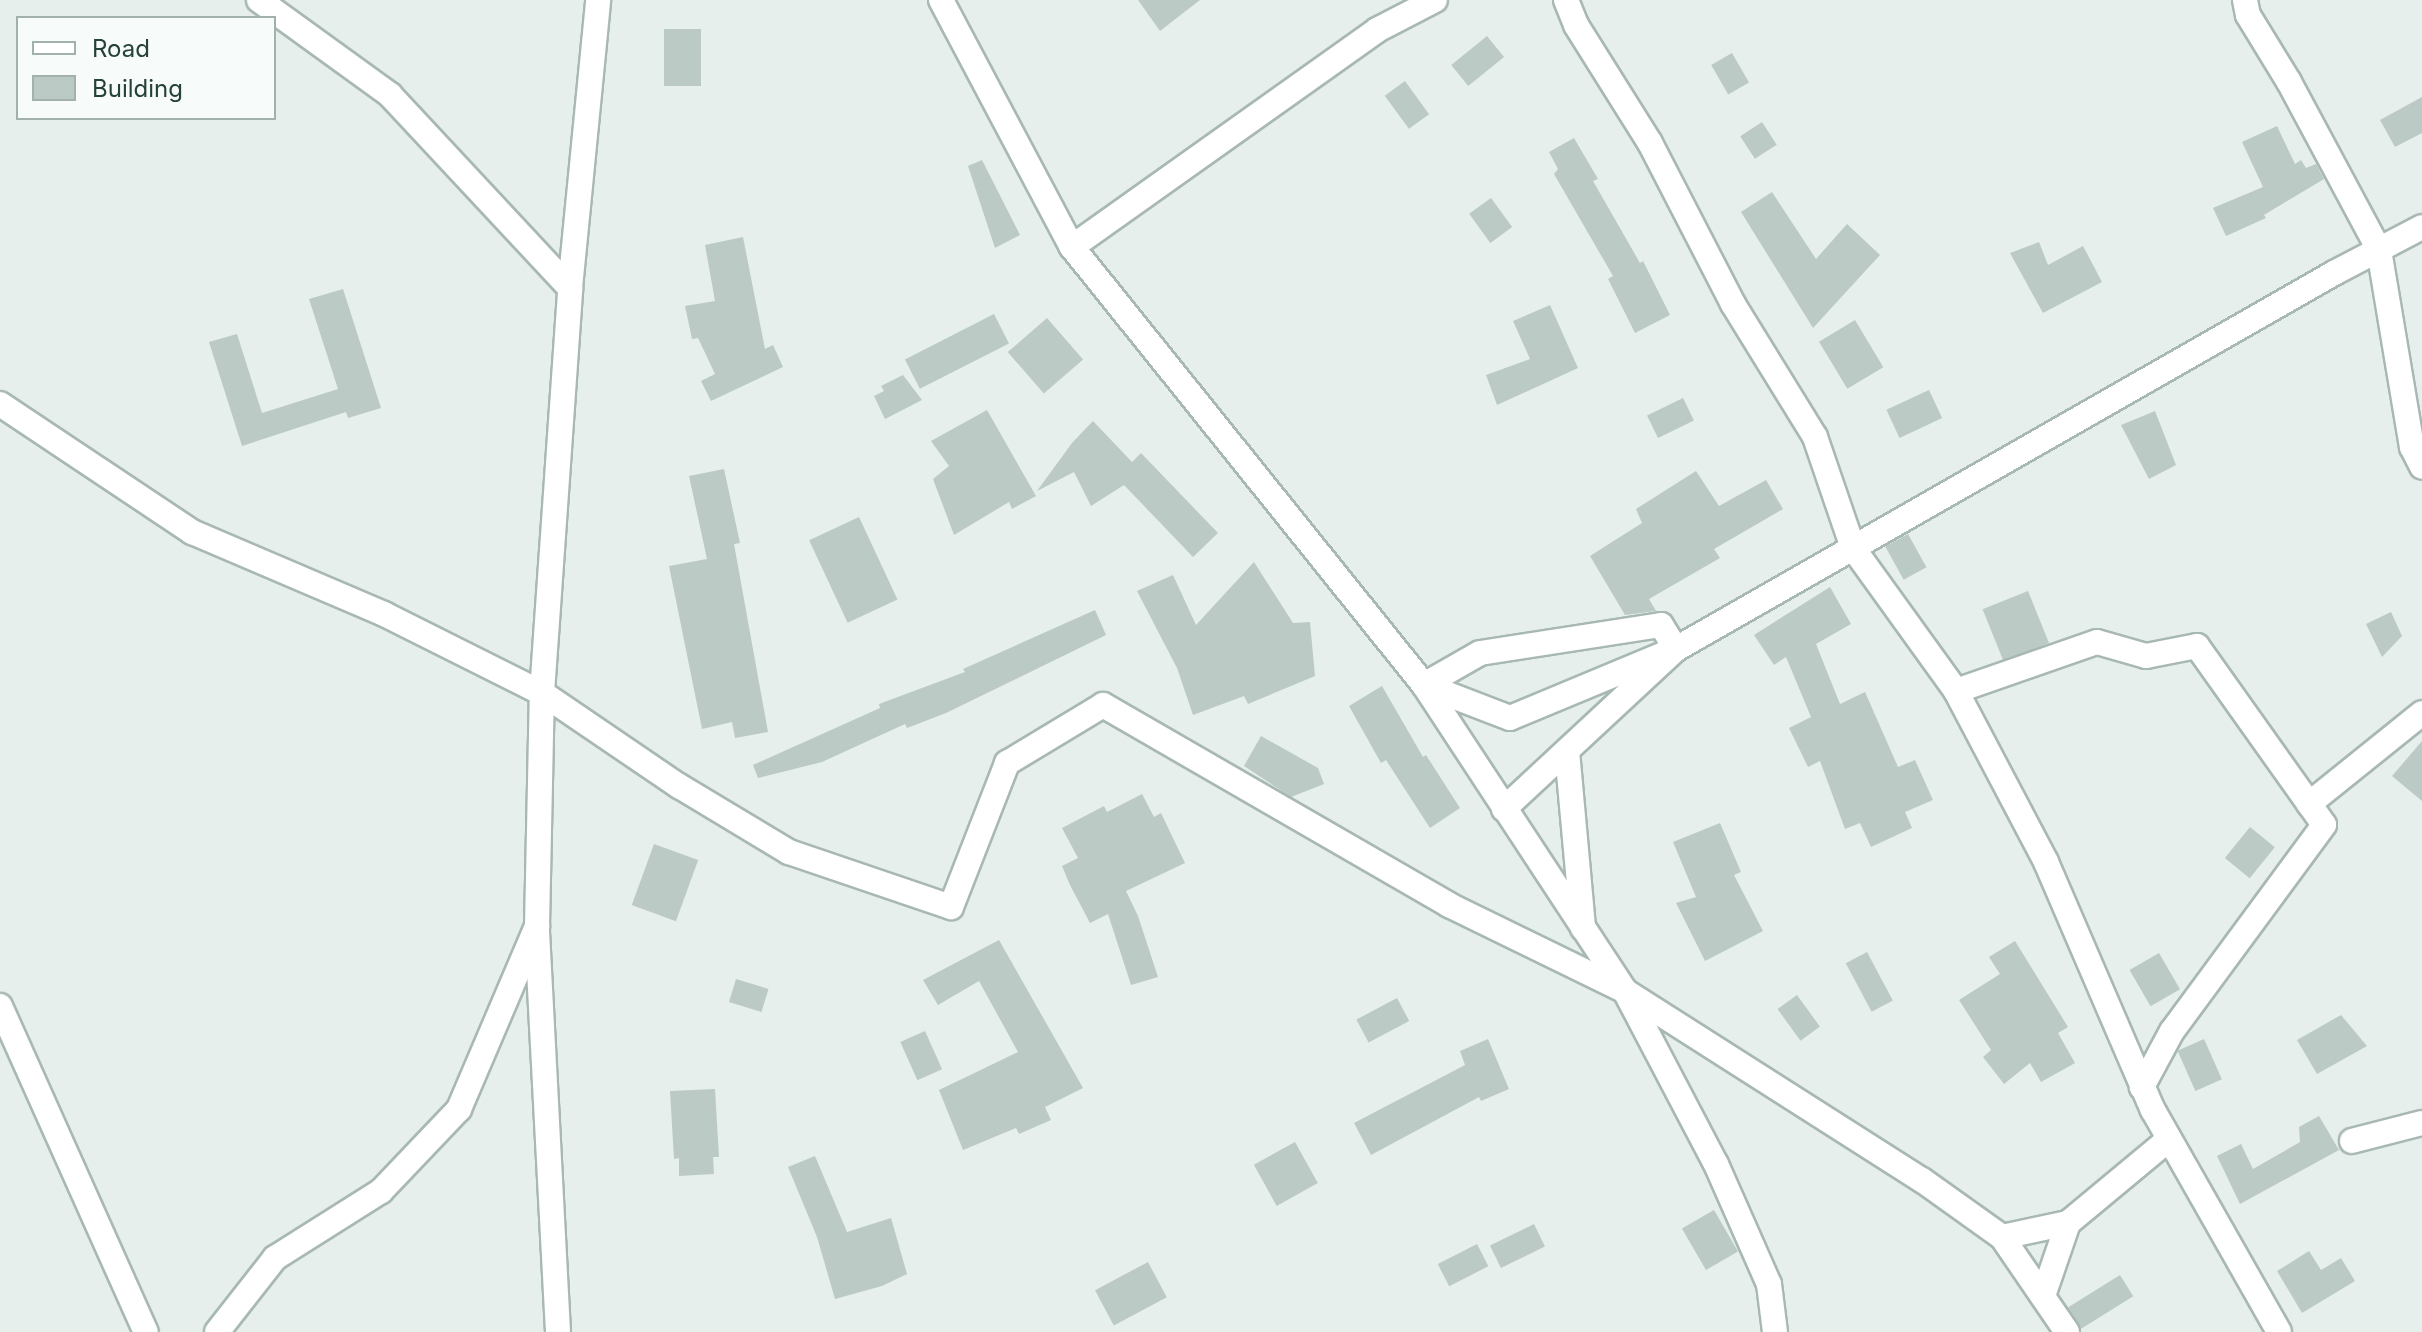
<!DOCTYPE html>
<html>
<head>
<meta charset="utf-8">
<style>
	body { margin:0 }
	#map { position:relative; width:2422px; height:1332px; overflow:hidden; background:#e6efeb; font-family:Inter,sans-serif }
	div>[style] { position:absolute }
	.building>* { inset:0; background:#bbcac4; transform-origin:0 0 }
	.roads { filter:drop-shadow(2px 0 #a8b8b2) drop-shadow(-2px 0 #a8b8b2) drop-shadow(0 2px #a8b8b2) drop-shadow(0 -2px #a8b8b2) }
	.street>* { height:24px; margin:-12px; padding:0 12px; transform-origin:12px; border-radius:12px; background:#fff }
	.secondary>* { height:24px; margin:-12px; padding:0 12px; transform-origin:12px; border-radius:12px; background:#fff }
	span { translate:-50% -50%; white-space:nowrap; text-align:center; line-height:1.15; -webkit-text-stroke:6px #f7fbf9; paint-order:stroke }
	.legend { position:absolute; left:16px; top:16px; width:260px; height:104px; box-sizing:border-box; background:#f7fbf9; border:2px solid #a3b1ad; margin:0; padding:10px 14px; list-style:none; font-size:24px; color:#24423a }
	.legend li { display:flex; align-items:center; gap:16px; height:40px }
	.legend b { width:40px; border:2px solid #a3b1ad }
</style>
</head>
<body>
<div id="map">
	<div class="building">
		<div style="clip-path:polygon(1138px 0,1200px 0,1160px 31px)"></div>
		<div style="left:664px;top:29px;width:37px;height:57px"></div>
		<div style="left:1487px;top:36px;width:27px;height:46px;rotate:51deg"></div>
		<div style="left:1732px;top:53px;width:34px;height:24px;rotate:60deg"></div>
		<div style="left:1405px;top:81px;width:41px;height:25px;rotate:54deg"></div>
		<div style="clip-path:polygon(2422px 97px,2422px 133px,2395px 147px,2380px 120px)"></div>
		<div style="left:1762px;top:122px;width:27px;height:26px;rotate:57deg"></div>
		<div style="clip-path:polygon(2277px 126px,2295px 164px,2301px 160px,2306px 168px,2316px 164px,2324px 179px,2264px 215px,2266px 218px,2226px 236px,2213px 208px,2263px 187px,2242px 142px)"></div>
		<div style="clip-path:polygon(1574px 138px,1598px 179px,1593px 181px,1640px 263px,1643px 261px,1670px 315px,1635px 333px,1608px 279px,1613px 276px,1554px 174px,1558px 169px,1549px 152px)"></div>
		<div style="clip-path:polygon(982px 160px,1020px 235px,995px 248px,968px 166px)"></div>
		<div style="clip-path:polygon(1772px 192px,1816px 259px,1847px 224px,1880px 255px,1813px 328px,1741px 212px)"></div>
		<div style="left:1491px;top:198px;width:36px;height:27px;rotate:54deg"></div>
		<div style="clip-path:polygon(743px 237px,765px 349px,773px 345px,783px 367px,711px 401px,701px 381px,715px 374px,698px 338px,692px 339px,685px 306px,715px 301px,705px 245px)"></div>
		<div style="clip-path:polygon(2039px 242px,2048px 265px,2083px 246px,2102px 282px,2043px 313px,2010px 253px)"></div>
		<div style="clip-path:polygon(343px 289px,381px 408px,348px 418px,346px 412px,242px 446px,209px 342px,237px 334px,262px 413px,338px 389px,309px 299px)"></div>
		<div style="clip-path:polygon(1550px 305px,1578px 368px,1497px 405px,1486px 375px,1530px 359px,1513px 321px)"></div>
		<div style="left:994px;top:314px;width:33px;height:100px;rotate:63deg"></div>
		<div style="left:1047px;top:318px;width:55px;height:52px;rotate:49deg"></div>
		<div style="left:1855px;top:320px;width:55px;height:42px;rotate:59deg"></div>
		<div style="clip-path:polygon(903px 375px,922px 400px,885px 419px,874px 396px,884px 391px,881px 386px)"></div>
		<div style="left:1929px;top:390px;width:31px;height:47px;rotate:65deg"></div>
		<div style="left:1683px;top:398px;width:25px;height:40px;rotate:64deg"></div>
		<div style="clip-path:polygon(987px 410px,1036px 496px,1012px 509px,1009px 502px,954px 535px,933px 479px,949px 466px,931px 441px)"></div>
		<div style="clip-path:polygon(2155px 411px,2176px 465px,2149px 479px,2121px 425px)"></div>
		<div style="clip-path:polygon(1093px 421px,1132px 462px,1141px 453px,1218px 533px,1193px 557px,1124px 485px,1091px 506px,1074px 472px,1037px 491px,1072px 443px)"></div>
		<div style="clip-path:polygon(724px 469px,740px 543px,734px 544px,768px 732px,735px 738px,732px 722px,702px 729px,669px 566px,707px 559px,689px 476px)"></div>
		<div style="clip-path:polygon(1696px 471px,1719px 506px,1766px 480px,1783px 509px,1714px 549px,1720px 558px,1649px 599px,1656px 611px,1625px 615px,1590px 556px,1642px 523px,1636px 509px)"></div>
		<div style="left:859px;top:517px;width:91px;height:55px;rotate:65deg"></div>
		<div style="left:1908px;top:534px;width:38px;height:26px;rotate:61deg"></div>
		<div style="clip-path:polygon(1254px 562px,1293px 623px,1310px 622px,1315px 676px,1248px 704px,1244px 696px,1193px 715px,1177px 668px,1137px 591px,1173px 575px,1196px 625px)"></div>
		<div style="clip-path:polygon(1830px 587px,1851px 624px,1816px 644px,1840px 704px,1865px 692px,1898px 767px,1915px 760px,1933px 800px,1905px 812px,1912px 828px,1871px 847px,1860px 823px,1845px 829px,1820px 761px,1808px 767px,1789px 728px,1811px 717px,1786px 657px,1774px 665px,1754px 635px)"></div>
		<div style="left:2028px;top:591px;width:56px;height:49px;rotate:68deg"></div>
		<div style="clip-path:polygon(1095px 610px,1106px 635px,946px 713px,907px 728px,905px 724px,822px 762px,758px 778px,753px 765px,880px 708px,879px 704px,965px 672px,963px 669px)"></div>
		<div style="clip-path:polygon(2391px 612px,2402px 636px,2382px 657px,2366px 624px)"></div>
		<div style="clip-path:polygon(1382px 686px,1423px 757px,1426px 755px,1460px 808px,1430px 828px,1386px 760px,1381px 763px,1349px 706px)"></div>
		<div style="clip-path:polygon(1261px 736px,1318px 768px,1324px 784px,1291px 797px,1244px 766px)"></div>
		<div style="clip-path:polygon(2422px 741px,2422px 801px,2392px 776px)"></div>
		<div style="clip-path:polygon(1142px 794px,1154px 817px,1161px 813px,1185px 863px,1126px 891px,1138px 916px,1158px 977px,1131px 985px,1108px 914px,1090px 923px,1070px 885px,1062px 866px,1078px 858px,1062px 828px,1104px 806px,1107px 812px)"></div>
		<div style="clip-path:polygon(1720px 823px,1741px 872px,1734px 875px,1763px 931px,1705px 961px,1676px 903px,1696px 897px,1673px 842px)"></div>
		<div style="left:2250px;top:827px;width:32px;height:40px;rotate:39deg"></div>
		<div style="left:654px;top:844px;width:47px;height:65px;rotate:20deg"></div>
		<div style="clip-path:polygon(999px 940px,1083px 1088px,1045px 1107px,1051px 1120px,1019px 1134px,1016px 1128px,963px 1150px,939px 1090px,1018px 1052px,979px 981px,938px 1005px,923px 980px)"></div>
		<div style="clip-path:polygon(2015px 941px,2068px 1027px,2058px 1033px,2075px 1063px,2041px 1082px,2030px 1063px,2004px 1084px,1983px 1057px,1991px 1050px,1959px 1000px,2000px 974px,1989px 957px)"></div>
		<div style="left:1867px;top:952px;width:55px;height:24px;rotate:62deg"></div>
		<div style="left:2159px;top:953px;width:42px;height:34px;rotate:60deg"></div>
		<div style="left:736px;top:979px;width:34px;height:24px;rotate:17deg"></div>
		<div style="left:1797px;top:995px;width:39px;height:24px;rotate:54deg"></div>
		<div style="left:1397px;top:998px;width:26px;height:46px;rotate:62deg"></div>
		<div style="clip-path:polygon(2341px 1015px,2367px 1046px,2317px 1074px,2297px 1040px)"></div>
		<div style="left:925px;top:1031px;width:42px;height:27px;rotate:66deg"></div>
		<div style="clip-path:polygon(1488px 1039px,1509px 1089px,1481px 1101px,1479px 1097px,1371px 1155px,1354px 1123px,1465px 1065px,1460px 1051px)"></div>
		<div style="left:2204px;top:1039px;width:44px;height:29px;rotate:66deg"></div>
		<div style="clip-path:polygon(715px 1089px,719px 1157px,713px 1157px,714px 1174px,679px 1176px,679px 1158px,674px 1159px,670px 1091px)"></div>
		<div style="clip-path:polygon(2319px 1116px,2339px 1150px,2240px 1204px,2217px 1156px,2241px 1144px,2253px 1169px,2300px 1142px,2299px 1127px)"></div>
		<div style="left:1295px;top:1142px;width:47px;height:47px;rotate:61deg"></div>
		<div style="clip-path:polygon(815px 1156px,847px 1232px,891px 1218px,907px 1274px,882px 1286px,835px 1299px,817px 1237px,788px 1167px)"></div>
		<div style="left:1714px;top:1210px;width:48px;height:37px;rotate:60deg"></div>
		<div style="left:1534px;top:1224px;width:25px;height:49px;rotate:64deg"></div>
		<div style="left:1477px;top:1244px;width:25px;height:44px;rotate:63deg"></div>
		<div style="clip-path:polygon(2309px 1251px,2321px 1270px,2341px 1258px,2355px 1281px,2302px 1313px,2277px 1271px)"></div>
		<div style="left:1148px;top:1262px;width:40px;height:60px;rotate:62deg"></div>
		<div style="left:2120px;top:1275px;width:25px;height:61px;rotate:58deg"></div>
	</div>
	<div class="roads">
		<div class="street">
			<div style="left:259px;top:0;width:162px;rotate:35.9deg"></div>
			<div style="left:390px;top:95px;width:264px;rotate:47deg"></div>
			<div style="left:1566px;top:0;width:27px;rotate:68deg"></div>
			<div style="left:1576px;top:25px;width:139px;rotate:57.9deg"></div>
			<div style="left:1650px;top:143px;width:181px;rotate:62.7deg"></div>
			<div style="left:1733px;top:304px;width:156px;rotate:58.3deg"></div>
			<div style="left:1815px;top:437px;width:117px;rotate:71.1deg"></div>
			<div style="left:1853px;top:548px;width:176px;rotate:54.2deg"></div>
			<div style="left:1956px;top:691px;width:193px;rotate:62.2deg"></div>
			<div style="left:2046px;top:862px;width:270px;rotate:66.7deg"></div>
			<div style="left:2153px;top:1110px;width:255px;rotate:60.4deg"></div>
			<div style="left:2245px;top:0;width:15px;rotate:79deg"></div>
			<div style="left:2248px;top:15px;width:79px;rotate:58.5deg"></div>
			<div style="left:2289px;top:82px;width:191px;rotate:61.8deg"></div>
			<div style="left:2379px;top:250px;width:200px;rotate:80.5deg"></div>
			<div style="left:2412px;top:447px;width:22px;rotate:63deg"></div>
			<div style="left:1072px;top:247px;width:374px;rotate:-35.4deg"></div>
			<div style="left:1377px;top:30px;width:65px;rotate:-27.3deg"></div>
			<div style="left:0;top:404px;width:231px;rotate:33.7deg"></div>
			<div style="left:192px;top:532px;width:209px;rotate:23.1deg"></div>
			<div style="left:384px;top:614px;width:177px;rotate:26.6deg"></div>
			<div style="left:542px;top:693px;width:166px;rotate:34.2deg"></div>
			<div style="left:679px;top:786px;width:128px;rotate:31deg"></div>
			<div style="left:789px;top:852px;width:171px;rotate:18.8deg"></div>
			<div style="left:951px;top:907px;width:155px;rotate:-68.7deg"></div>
			<div style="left:1007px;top:763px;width:112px;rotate:-31.1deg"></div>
			<div style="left:1103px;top:705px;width:400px;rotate:30deg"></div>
			<div style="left:1449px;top:905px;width:196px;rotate:26deg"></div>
			<div style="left:1625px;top:991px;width:352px;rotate:32.5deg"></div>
			<div style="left:1922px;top:1180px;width:98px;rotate:35.5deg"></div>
			<div style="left:2002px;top:1237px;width:115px;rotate:55.6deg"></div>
			<div style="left:1424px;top:685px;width:92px;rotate:21deg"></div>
			<div style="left:1510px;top:718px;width:180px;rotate:-22.6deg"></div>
			<div style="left:1676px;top:649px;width:758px;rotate:-29.74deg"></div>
			<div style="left:2334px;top:273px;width:99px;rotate:-27.6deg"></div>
			<div style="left:1424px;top:685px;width:64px;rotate:-29.7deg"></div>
			<div style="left:1480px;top:653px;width:183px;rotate:-8.8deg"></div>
			<div style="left:1661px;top:625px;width:28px;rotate:58deg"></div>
			<div style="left:1676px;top:649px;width:235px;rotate:137.1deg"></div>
			<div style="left:1956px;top:691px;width:149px;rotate:-19.2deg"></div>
			<div style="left:2097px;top:642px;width:51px;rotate:15.9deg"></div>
			<div style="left:2146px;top:656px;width:52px;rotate:-11.1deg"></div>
			<div style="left:2197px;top:646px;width:219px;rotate:54.6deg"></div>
			<div style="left:2324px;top:825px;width:256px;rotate:126.4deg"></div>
			<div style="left:2172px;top:1031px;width:64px;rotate:118.2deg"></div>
			<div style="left:1567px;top:751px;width:178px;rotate:84.8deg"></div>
			<div style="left:2309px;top:804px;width:145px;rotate:-38.8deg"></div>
			<div style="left:0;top:1006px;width:357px;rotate:65.9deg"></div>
			<div style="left:2352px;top:1141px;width:72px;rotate:-14.4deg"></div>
			<div style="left:2002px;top:1237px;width:67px;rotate:-12deg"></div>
			<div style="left:2068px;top:1223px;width:131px;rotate:-39.7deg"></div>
			<div style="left:2043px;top:1296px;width:77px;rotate:-71.1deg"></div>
			<div style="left:217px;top:1332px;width:94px;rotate:-51.9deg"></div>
			<div style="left:275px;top:1258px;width:125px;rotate:-32.3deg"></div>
			<div style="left:381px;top:1191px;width:113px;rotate:-46.4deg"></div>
			<div style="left:459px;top:1109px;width:199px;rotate:-66.9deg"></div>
		</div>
		<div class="secondary">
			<div style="left:941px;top:0;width:280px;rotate:62.1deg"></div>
			<div style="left:1072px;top:247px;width:562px;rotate:51.21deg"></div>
			<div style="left:1424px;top:685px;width:366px;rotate:56.7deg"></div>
			<div style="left:1625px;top:991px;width:195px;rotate:62.3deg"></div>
			<div style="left:1716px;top:1164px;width:131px;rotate:66.2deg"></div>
			<div style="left:1769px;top:1284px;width:48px;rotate:82.9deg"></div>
			<div style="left:558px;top:1332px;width:407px;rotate:-93deg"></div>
			<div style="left:537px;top:926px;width:233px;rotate:-88.8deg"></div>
			<div style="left:542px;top:693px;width:406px;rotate:-86deg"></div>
			<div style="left:570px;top:288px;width:289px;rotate:-84.4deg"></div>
		</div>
	</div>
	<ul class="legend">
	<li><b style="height:10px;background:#fff"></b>Road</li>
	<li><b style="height:22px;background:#bbcac4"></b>Building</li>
	</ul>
</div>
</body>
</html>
